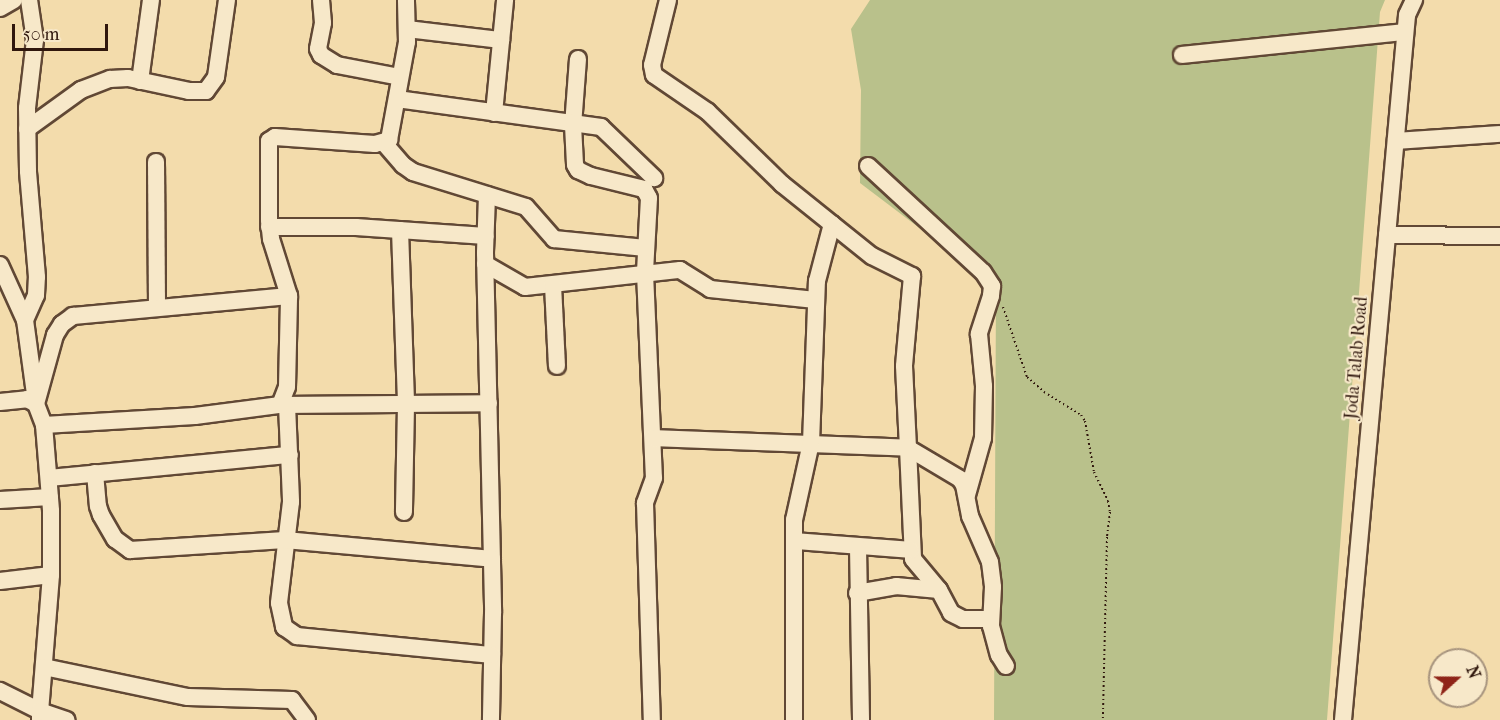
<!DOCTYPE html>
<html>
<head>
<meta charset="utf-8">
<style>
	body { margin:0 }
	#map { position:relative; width:1500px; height:720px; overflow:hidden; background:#f3dcac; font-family:"IM FELL French Canon",serif }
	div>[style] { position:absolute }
	.green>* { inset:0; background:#b9c18b }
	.path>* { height:2px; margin-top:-1px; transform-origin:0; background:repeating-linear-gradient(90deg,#30170d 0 1.5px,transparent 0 4.5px) }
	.roads { filter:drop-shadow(2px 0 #614835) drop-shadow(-2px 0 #614835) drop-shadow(0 2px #614835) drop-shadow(0 -2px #614835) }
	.minor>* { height:16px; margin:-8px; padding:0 8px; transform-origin:8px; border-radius:8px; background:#f7e8c9 }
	span { translate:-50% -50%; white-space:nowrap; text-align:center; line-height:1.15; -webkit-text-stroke:4.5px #f7e8c9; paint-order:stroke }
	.street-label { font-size:18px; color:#30170d }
	.north { position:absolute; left:1428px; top:648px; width:60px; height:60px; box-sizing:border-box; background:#f7e8c9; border:2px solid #a7947e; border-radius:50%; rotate:69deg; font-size:16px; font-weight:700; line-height:24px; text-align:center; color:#30170d }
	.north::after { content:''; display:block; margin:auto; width:21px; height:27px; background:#8f2418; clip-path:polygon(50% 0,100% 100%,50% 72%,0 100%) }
	.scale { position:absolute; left:12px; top:24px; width:96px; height:27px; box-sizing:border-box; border:3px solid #30170d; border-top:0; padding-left:8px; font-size:18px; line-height:21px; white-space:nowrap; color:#30170d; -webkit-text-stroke:4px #f7e8c9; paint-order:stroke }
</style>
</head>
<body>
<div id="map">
	<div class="green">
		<div style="clip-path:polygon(870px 0,1385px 0,1380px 12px,1327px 720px,994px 720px,996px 286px,860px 183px,861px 90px,851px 29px)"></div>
	</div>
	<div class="path">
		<div style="left:1003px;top:307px;width:74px;rotate:71.1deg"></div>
		<div style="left:1027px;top:377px;width:23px;rotate:41deg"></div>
		<div style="left:1044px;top:392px;width:44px;rotate:31.9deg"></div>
		<div style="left:1081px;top:415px;width:7px;rotate:56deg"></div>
		<div style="left:1085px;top:421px;width:52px;rotate:80deg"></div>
		<div style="left:1094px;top:472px;width:32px;rotate:64deg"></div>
		<div style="left:1108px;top:501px;width:11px;rotate:80deg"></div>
		<div style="left:1110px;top:512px;width:25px;rotate:97deg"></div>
		<div style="left:1107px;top:537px;width:183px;rotate:91.3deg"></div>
	</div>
	<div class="roads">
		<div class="minor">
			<div style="left:321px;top:0;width:23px;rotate:85deg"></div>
			<div style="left:323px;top:23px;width:26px;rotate:101deg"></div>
			<div style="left:318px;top:49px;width:7px;rotate:63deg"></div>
			<div style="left:321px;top:55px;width:19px;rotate:32deg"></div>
			<div style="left:337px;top:65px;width:64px;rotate:10.8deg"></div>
			<div style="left:668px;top:0;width:67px;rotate:103.8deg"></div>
			<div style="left:652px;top:65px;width:10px;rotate:79deg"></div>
			<div style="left:654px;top:75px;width:65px;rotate:34.4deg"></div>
			<div style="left:708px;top:112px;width:103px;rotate:44.2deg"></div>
			<div style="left:782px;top:184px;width:115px;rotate:38.7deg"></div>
			<div style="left:872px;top:256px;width:45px;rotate:26.6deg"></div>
			<div style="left:912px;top:276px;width:90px;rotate:95.1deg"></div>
			<div style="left:904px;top:366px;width:82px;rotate:87.2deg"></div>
			<div style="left:908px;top:448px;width:61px;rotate:30.8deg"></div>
			<div style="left:960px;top:479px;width:7px;rotate:56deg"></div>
			<div style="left:964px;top:485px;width:32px;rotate:79deg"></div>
			<div style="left:970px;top:516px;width:50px;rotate:66.5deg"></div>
			<div style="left:990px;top:562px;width:25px;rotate:83deg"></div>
			<div style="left:993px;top:587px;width:39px;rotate:93deg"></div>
			<div style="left:991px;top:626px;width:30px;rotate:75deg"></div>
			<div style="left:999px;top:655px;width:13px;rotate:58deg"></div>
			<div style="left:0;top:8px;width:16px;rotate:-30deg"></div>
			<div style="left:407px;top:29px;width:95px;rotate:6.7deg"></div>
			<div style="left:1182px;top:55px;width:224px;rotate:-5.9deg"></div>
			<div style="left:578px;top:59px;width:66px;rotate:94.3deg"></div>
			<div style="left:573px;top:125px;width:40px;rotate:87.1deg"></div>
			<div style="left:575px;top:165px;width:6px;rotate:59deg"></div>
			<div style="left:578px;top:170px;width:14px;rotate:25deg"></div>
			<div style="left:591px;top:176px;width:55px;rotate:13.8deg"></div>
			<div style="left:644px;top:189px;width:10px;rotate:61deg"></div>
			<div style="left:649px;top:198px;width:75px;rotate:93.1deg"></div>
			<div style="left:645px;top:273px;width:205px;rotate:87.5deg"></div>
			<div style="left:654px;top:478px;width:27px;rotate:110deg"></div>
			<div style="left:645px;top:503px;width:217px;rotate:88.2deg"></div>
			<div style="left:140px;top:81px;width:82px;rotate:-82.3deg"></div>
			<div style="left:397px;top:99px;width:206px;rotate:7.8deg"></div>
			<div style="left:601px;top:127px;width:74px;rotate:43.9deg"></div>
			<div style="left:494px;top:113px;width:114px;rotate:-84.4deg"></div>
			<div style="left:27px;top:129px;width:67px;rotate:-35.8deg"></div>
			<div style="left:81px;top:90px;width:31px;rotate:-21deg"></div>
			<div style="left:110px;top:79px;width:18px;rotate:-3deg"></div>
			<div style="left:128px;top:78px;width:62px;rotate:12deg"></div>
			<div style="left:189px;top:91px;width:17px"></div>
			<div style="left:206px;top:91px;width:17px;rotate:-54deg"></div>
			<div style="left:216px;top:77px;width:78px;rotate:-81.9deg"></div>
			<div style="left:1396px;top:141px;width:104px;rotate:-3.9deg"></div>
			<div style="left:384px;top:143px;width:29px;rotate:49deg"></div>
			<div style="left:403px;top:165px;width:12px;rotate:35deg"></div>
			<div style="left:413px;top:172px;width:118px;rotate:17.2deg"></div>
			<div style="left:526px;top:207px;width:43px;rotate:48.8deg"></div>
			<div style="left:554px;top:239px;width:92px;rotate:5.6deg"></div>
			<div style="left:156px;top:162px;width:145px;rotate:89.6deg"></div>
			<div style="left:868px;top:166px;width:156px;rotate:42.7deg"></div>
			<div style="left:983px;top:272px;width:17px;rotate:57deg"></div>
			<div style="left:992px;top:286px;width:10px;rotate:96deg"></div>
			<div style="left:991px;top:296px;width:40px;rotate:108deg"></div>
			<div style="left:979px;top:334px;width:52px;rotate:84.5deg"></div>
			<div style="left:984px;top:386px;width:52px;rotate:91.1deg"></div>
			<div style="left:983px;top:438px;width:59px;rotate:105.7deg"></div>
			<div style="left:487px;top:195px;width:58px;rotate:92deg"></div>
			<div style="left:485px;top:253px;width:360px;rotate:88.7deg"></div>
			<div style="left:493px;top:613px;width:107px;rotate:91.1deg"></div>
			<div style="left:269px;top:227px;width:87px"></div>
			<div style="left:356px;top:227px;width:130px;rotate:4deg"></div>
			<div style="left:400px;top:230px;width:175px;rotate:88deg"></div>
			<div style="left:406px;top:405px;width:107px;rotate:91.1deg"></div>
			<div style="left:1387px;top:235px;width:113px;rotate:0.5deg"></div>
			<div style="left:485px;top:264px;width:46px;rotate:29.9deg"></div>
			<div style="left:525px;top:287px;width:156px;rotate:-6.3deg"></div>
			<div style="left:680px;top:270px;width:36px;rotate:32deg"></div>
			<div style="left:710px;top:289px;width:106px;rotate:6deg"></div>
			<div style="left:0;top:265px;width:60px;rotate:65.6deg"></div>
			<div style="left:25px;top:320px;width:75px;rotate:82.3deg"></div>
			<div style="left:553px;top:285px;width:81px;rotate:87.2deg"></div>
			<div style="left:25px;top:320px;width:27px;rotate:-66deg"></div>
			<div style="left:36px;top:295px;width:18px;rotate:-87deg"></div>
			<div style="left:37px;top:277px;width:106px;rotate:-94.9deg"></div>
			<div style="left:28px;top:171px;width:63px;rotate:-90.9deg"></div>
			<div style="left:27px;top:108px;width:68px;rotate:-83.3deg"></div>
			<div style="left:35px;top:40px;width:40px;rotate:-98.5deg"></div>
			<div style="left:0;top:402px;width:27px;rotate:-6deg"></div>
			<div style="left:27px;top:399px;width:10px;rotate:29deg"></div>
			<div style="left:36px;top:404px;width:22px;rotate:69deg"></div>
			<div style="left:44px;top:425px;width:86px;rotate:85.3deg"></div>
			<div style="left:51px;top:511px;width:64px;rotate:90deg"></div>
			<div style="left:51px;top:575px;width:136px;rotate:94.6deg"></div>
			<div style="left:40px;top:711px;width:45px;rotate:-153.4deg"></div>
			<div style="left:36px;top:404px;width:72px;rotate:-74.6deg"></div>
			<div style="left:55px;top:335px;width:13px;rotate:-58deg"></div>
			<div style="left:62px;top:324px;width:14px;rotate:-36deg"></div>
			<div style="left:73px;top:316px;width:217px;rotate:-5.3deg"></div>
			<div style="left:280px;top:405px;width:209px;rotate:-0.5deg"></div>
			<div style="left:287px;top:405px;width:97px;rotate:87.6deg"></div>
			<div style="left:291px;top:502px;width:102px;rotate:96.8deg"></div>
			<div style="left:279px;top:603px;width:25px;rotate:78deg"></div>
			<div style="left:284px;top:627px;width:16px;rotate:35deg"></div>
			<div style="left:297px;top:636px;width:196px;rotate:5.6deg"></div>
			<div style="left:44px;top:425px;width:151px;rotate:-3.4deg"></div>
			<div style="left:195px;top:416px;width:86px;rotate:-7.4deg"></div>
			<div style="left:280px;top:405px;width:19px;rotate:-69deg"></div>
			<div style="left:287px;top:387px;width:91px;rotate:-88.7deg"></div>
			<div style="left:289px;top:296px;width:60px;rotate:-107.5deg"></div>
			<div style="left:271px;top:239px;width:19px;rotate:-96deg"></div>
			<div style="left:269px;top:220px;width:79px;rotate:-90deg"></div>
			<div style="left:269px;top:141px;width:7px;rotate:-34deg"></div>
			<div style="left:275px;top:137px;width:100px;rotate:4deg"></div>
			<div style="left:375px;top:144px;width:15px;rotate:-16deg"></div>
			<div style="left:389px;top:140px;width:100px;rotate:-79.6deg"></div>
			<div style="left:407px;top:42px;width:42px;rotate:-91.4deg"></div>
			<div style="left:653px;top:438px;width:255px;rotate:2.2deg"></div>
			<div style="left:908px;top:448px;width:111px;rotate:87.4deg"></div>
			<div style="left:913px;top:559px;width:40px;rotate:50deg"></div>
			<div style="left:939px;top:590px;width:26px;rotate:62deg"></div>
			<div style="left:951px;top:613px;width:13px;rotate:27deg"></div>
			<div style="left:963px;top:619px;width:27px"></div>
			<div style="left:95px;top:473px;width:33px;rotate:85deg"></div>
			<div style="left:98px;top:506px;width:9px;rotate:72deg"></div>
			<div style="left:101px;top:515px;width:28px;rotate:60deg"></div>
			<div style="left:115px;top:539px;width:19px;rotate:36deg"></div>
			<div style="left:130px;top:550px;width:155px;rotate:-3.7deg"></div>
			<div style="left:285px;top:540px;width:208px;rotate:5.2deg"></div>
			<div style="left:49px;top:478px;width:242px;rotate:-5.5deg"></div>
			<div style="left:0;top:500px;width:50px;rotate:-3.4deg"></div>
			<div style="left:795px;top:541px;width:116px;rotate:4.4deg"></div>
			<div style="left:858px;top:547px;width:173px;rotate:89deg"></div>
			<div style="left:0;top:581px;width:51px;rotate:-6.7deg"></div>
			<div style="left:857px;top:593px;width:40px;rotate:-10deg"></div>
			<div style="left:896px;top:586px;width:43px;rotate:5.3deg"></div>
			<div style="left:44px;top:667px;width:147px;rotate:11.8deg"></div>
			<div style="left:188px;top:697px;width:104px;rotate:1.7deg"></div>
			<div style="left:292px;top:700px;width:25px;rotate:53deg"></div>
			<div style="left:40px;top:720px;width:9px;rotate:-90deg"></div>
			<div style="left:40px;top:711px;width:28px;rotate:19deg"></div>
			<div style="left:794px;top:720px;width:200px;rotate:-90deg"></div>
			<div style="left:794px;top:520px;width:79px;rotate:-77.6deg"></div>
			<div style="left:811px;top:443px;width:162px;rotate:-87.9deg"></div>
			<div style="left:817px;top:281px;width:59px;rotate:-75.3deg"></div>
			<div style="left:1343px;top:720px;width:708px;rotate:-84.81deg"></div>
			<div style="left:1407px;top:15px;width:17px;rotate:-65deg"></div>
		</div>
	</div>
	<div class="street-label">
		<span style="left:1357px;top:358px;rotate:-85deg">Joda Talab Road</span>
	</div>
	<div class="north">N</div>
	<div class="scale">50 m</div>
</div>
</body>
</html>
